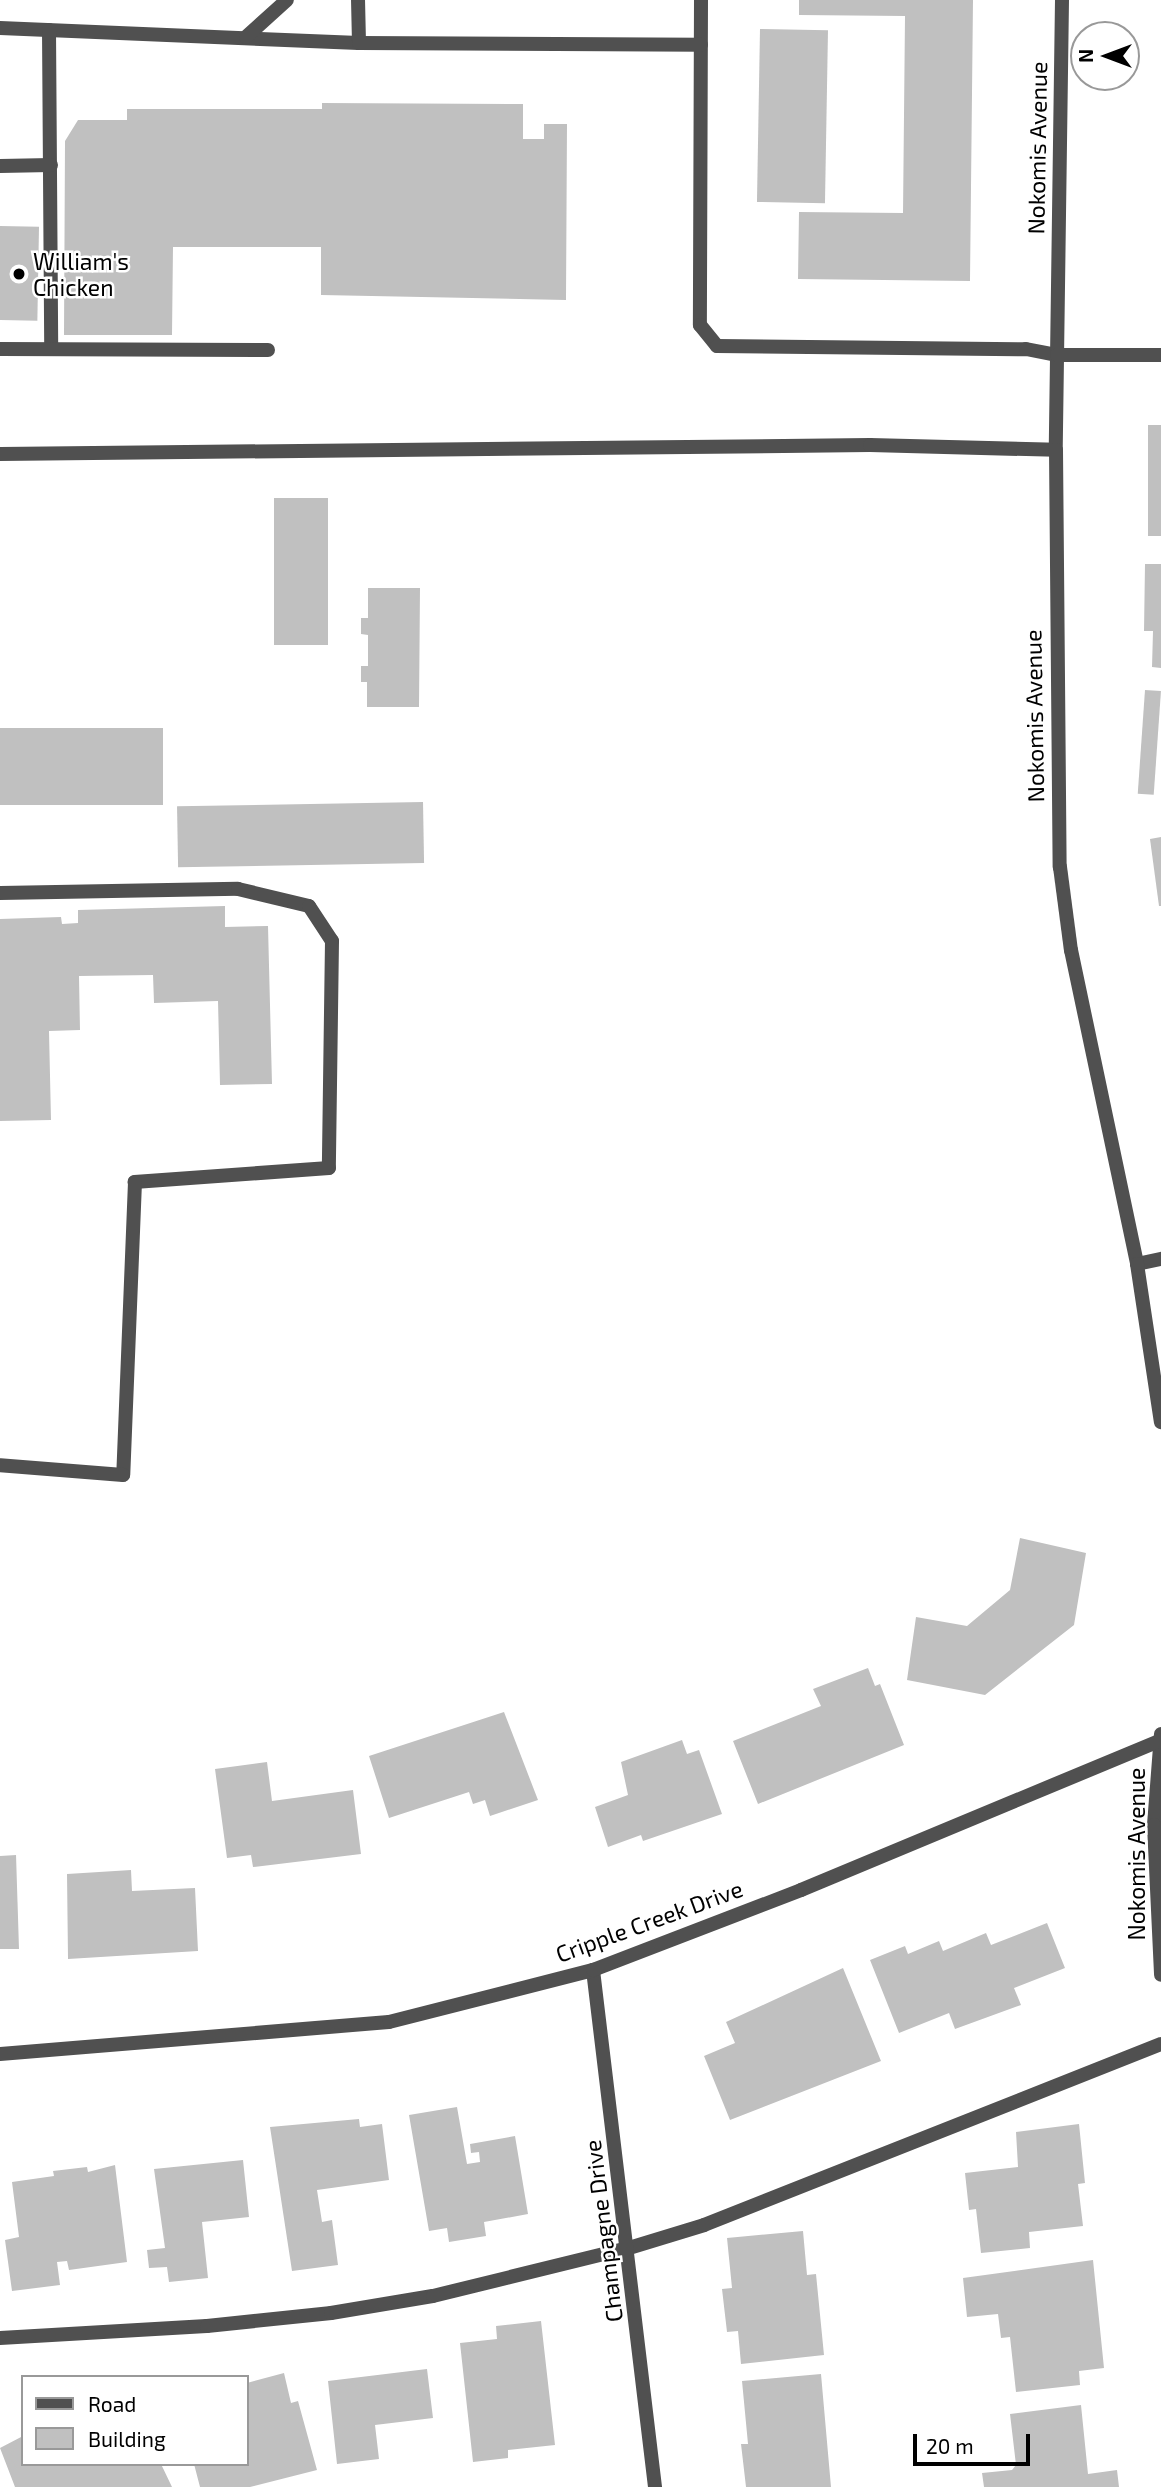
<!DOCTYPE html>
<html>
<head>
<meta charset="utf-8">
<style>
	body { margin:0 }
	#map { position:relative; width:1161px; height:2487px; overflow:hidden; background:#fff; font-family:"Exo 2",sans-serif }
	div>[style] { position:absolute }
	.building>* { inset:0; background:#c0c0c0; transform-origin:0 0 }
	.lane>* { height:14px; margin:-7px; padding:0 7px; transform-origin:7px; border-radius:7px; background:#505050 }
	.street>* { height:14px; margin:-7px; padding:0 7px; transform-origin:7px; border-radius:7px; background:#505050 }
	.dots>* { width:19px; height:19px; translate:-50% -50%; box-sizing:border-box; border:4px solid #fff; border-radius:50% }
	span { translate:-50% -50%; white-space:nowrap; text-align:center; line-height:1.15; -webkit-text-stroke:5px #fff; paint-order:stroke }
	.street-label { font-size:23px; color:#000 }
	.poi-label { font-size:23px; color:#000 }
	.left { translate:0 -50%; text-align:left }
	.legend { position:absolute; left:21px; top:2375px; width:228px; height:91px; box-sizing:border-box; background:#fff; border:2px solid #999; margin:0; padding:9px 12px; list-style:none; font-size:21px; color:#000 }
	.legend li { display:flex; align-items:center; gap:14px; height:35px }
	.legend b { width:35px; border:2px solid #999 }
	.north { position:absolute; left:1070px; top:21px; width:70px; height:70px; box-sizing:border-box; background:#fff; border:2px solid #999; border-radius:50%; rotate:270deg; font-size:19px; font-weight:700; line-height:28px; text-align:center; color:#000 }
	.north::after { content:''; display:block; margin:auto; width:24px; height:32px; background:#000; clip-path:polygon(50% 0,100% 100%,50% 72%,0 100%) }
	.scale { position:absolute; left:913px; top:2434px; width:117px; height:32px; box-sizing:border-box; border:4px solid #000; border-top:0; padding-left:9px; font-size:21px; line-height:24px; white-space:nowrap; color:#000; -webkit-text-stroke:5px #fff; paint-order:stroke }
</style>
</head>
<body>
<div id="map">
	<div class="building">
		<div style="clip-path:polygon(799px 0,973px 0,970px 281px,798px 279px,799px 212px,903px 213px,905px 16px,799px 15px)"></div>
		<div style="left:760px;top:29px;width:68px;height:173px;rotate:1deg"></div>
		<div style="clip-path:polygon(322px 103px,523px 104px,523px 139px,544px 139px,544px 124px,567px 124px,566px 300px,321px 295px,321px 247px,173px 247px,172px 335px,64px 335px,65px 141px,78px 120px,127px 120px,127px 109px,322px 109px)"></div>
		<div style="left:0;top:226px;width:39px;height:94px;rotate:1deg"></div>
		<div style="left:1148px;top:425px;width:13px;height:111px"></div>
		<div style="left:274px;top:498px;width:54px;height:147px"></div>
		<div style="clip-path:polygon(1145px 564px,1161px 564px,1161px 668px,1152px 667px,1153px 631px,1144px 631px)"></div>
		<div style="clip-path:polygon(368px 588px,420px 588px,419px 707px,367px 707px,367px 682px,361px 682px,361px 666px,368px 666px,368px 635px,361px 634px,361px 618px,368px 618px)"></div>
		<div style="left:1145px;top:690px;width:16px;height:104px;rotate:4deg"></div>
		<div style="left:0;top:728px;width:163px;height:77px"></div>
		<div style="left:423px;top:802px;width:61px;height:246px;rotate:89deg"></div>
		<div style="clip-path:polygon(1161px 837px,1161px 906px,1159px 906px,1150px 839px)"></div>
		<div style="clip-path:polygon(225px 906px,225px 927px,268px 926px,272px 1084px,220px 1085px,218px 1001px,154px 1003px,153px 975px,79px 976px,80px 1030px,49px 1031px,51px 1120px,0 1121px,0 919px,61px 917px,62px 924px,78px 923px,78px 910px)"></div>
		<div style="clip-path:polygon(1020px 1538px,1086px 1553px,1074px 1625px,985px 1695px,907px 1680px,916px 1617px,967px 1626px,1010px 1590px)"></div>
		<div style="clip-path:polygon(868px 1668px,875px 1686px,880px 1684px,904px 1745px,758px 1804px,733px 1741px,821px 1706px,813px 1689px)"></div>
		<div style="clip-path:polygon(504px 1712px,538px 1800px,490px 1816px,485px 1800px,473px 1804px,469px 1792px,389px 1818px,369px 1756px)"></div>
		<div style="clip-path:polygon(682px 1740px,687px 1754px,699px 1750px,722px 1814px,643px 1841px,641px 1835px,608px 1847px,595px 1807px,628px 1795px,621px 1762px)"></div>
		<div style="clip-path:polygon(267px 1762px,272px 1801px,353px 1790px,361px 1854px,253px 1867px,251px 1855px,227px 1858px,215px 1769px)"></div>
		<div style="clip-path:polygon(16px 1855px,19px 1949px,0 1949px,0 1856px)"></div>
		<div style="clip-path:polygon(131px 1870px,132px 1891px,195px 1888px,198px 1951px,68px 1959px,67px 1874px)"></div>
		<div style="clip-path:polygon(1047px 1923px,1065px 1968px,1014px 1988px,1021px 2005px,955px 2029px,949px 2013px,899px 2033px,870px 1960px,905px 1946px,908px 1954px,939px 1941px,943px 1951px,986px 1933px,991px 1945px)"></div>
		<div style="clip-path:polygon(843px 1968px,881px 2061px,730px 2120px,704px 2056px,735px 2043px,726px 2022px)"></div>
		<div style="clip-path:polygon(457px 2107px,467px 2164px,480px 2162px,479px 2152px,471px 2153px,470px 2144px,515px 2136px,528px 2214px,484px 2222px,486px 2236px,449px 2242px,447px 2228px,429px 2231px,409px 2115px)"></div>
		<div style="clip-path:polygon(359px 2119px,360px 2127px,382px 2124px,389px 2180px,317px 2190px,322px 2222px,332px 2220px,338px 2265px,292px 2271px,270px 2127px)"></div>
		<div style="clip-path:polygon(1079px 2124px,1085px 2183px,1078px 2184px,1083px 2226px,1029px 2232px,1030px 2248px,981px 2253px,976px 2209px,969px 2210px,965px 2173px,1018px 2167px,1016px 2132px)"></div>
		<div style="clip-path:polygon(243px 2160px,249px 2217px,202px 2222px,208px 2278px,169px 2282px,167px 2267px,149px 2268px,147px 2250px,165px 2248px,154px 2169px)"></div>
		<div style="clip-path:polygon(115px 2165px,127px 2262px,69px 2270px,67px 2261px,57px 2262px,60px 2285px,12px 2291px,5px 2240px,19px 2237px,12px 2182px,54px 2176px,53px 2171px,87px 2167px,88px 2172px)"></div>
		<div style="clip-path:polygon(803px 2231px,807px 2275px,816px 2274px,824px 2355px,741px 2364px,738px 2331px,727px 2332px,722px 2289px,732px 2288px,727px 2238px)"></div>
		<div style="clip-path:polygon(1093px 2260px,1104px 2368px,1079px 2371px,1080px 2385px,1016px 2392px,1010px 2337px,1001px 2338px,998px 2314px,967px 2317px,963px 2278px)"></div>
		<div style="clip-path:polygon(541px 2321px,555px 2445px,508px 2450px,508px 2458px,473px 2462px,460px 2343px,497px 2339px,496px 2326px)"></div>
		<div style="clip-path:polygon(427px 2369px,433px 2418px,375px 2425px,379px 2459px,337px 2464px,328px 2381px)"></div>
		<div style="clip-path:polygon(284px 2373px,291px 2403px,298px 2401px,317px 2470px,250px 2487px,200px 2487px,194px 2464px,247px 2464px,247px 2383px)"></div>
		<div style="clip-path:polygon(821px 2374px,831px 2487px,746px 2487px,741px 2444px,748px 2444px,742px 2381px)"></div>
		<div style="clip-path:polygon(1081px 2405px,1088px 2474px,1117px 2470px,1119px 2487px,984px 2487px,982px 2473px,1012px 2470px,1016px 2465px,1010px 2414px)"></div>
		<div style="clip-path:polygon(23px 2436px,23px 2464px,161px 2464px,172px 2487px,15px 2487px,0 2448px)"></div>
	</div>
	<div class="lane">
		<div style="left:701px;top:0;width:325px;rotate:90.2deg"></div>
		<div style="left:700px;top:325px;width:27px;rotate:51deg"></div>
		<div style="left:717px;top:346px;width:309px;rotate:0.6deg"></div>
		<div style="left:1026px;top:349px;width:32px;rotate:11deg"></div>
		<div style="left:0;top:28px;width:359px;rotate:2.4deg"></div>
		<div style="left:359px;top:43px;width:43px;rotate:-91.3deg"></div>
		<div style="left:49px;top:30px;width:319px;rotate:89.6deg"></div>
		<div style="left:246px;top:37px;width:55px;rotate:-42.1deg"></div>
		<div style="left:359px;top:43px;width:342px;rotate:0.3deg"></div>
		<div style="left:0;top:166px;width:51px;rotate:-1.1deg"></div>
		<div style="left:0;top:349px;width:268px;rotate:0.2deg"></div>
		<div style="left:0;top:454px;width:870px;rotate:-0.59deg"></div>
		<div style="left:870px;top:445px;width:186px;rotate:1.5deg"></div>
		<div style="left:0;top:893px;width:238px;rotate:-1deg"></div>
		<div style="left:238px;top:889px;width:73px;rotate:13.5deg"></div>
		<div style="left:309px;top:906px;width:42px;rotate:56.7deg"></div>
		<div style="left:332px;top:941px;width:227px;rotate:90.8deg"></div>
		<div style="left:329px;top:1168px;width:195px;rotate:175.9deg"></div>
		<div style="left:135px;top:1182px;width:293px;rotate:92.3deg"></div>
		<div style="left:123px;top:1475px;width:123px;rotate:-175.4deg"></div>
		<div style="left:1137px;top:1264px;width:25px;rotate:-12deg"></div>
		<div style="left:0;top:2338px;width:207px;rotate:-3.3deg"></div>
		<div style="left:207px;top:2326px;width:125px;rotate:-6deg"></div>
		<div style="left:331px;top:2313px;width:103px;rotate:-9.5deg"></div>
		<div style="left:433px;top:2296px;width:202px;rotate:-13.8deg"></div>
		<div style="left:629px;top:2248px;width:78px;rotate:-17deg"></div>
		<div style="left:704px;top:2225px;width:492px;rotate:-21.6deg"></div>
	</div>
	<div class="street">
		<div style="left:1062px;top:0;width:450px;rotate:90.8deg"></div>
		<div style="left:1056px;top:450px;width:417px;rotate:89.5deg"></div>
		<div style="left:1060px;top:867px;width:84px;rotate:82.5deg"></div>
		<div style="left:1071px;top:950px;width:321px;rotate:78.1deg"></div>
		<div style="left:1137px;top:1264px;width:160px;rotate:81.4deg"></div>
		<div style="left:1057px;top:355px;width:104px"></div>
		<div style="left:1161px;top:1734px;width:91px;rotate:94.4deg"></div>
		<div style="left:1154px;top:1825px;width:150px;rotate:87.3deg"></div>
		<div style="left:593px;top:1970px;width:521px;rotate:83.16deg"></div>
		<div style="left:0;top:2054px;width:390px;rotate:-4.7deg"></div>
		<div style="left:389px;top:2022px;width:211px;rotate:-14.3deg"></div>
		<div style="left:593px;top:1970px;width:223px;rotate:-21deg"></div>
		<div style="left:801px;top:1890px;width:390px;rotate:-22.6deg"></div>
	</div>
	<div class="dots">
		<div style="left:19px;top:274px;background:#000"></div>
	</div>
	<div class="street-label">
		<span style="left:1037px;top:148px;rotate:-89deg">Nokomis Avenue</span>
		<span style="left:1034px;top:716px;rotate:-91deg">Nokomis Avenue</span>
		<span style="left:1136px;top:1854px;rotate:-90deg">Nokomis Avenue</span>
		<span style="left:649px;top:1921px;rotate:-20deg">Cripple Creek Drive</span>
		<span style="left:603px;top:2231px;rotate:-97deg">Champagne Drive</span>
	</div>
	<div class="poi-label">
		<span class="left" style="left:33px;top:274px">William's<br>Chicken</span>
	</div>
	<ul class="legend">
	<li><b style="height:9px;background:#505050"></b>Road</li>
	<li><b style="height:19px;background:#c0c0c0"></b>Building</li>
	</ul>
	<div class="north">N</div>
	<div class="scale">20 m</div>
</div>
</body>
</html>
